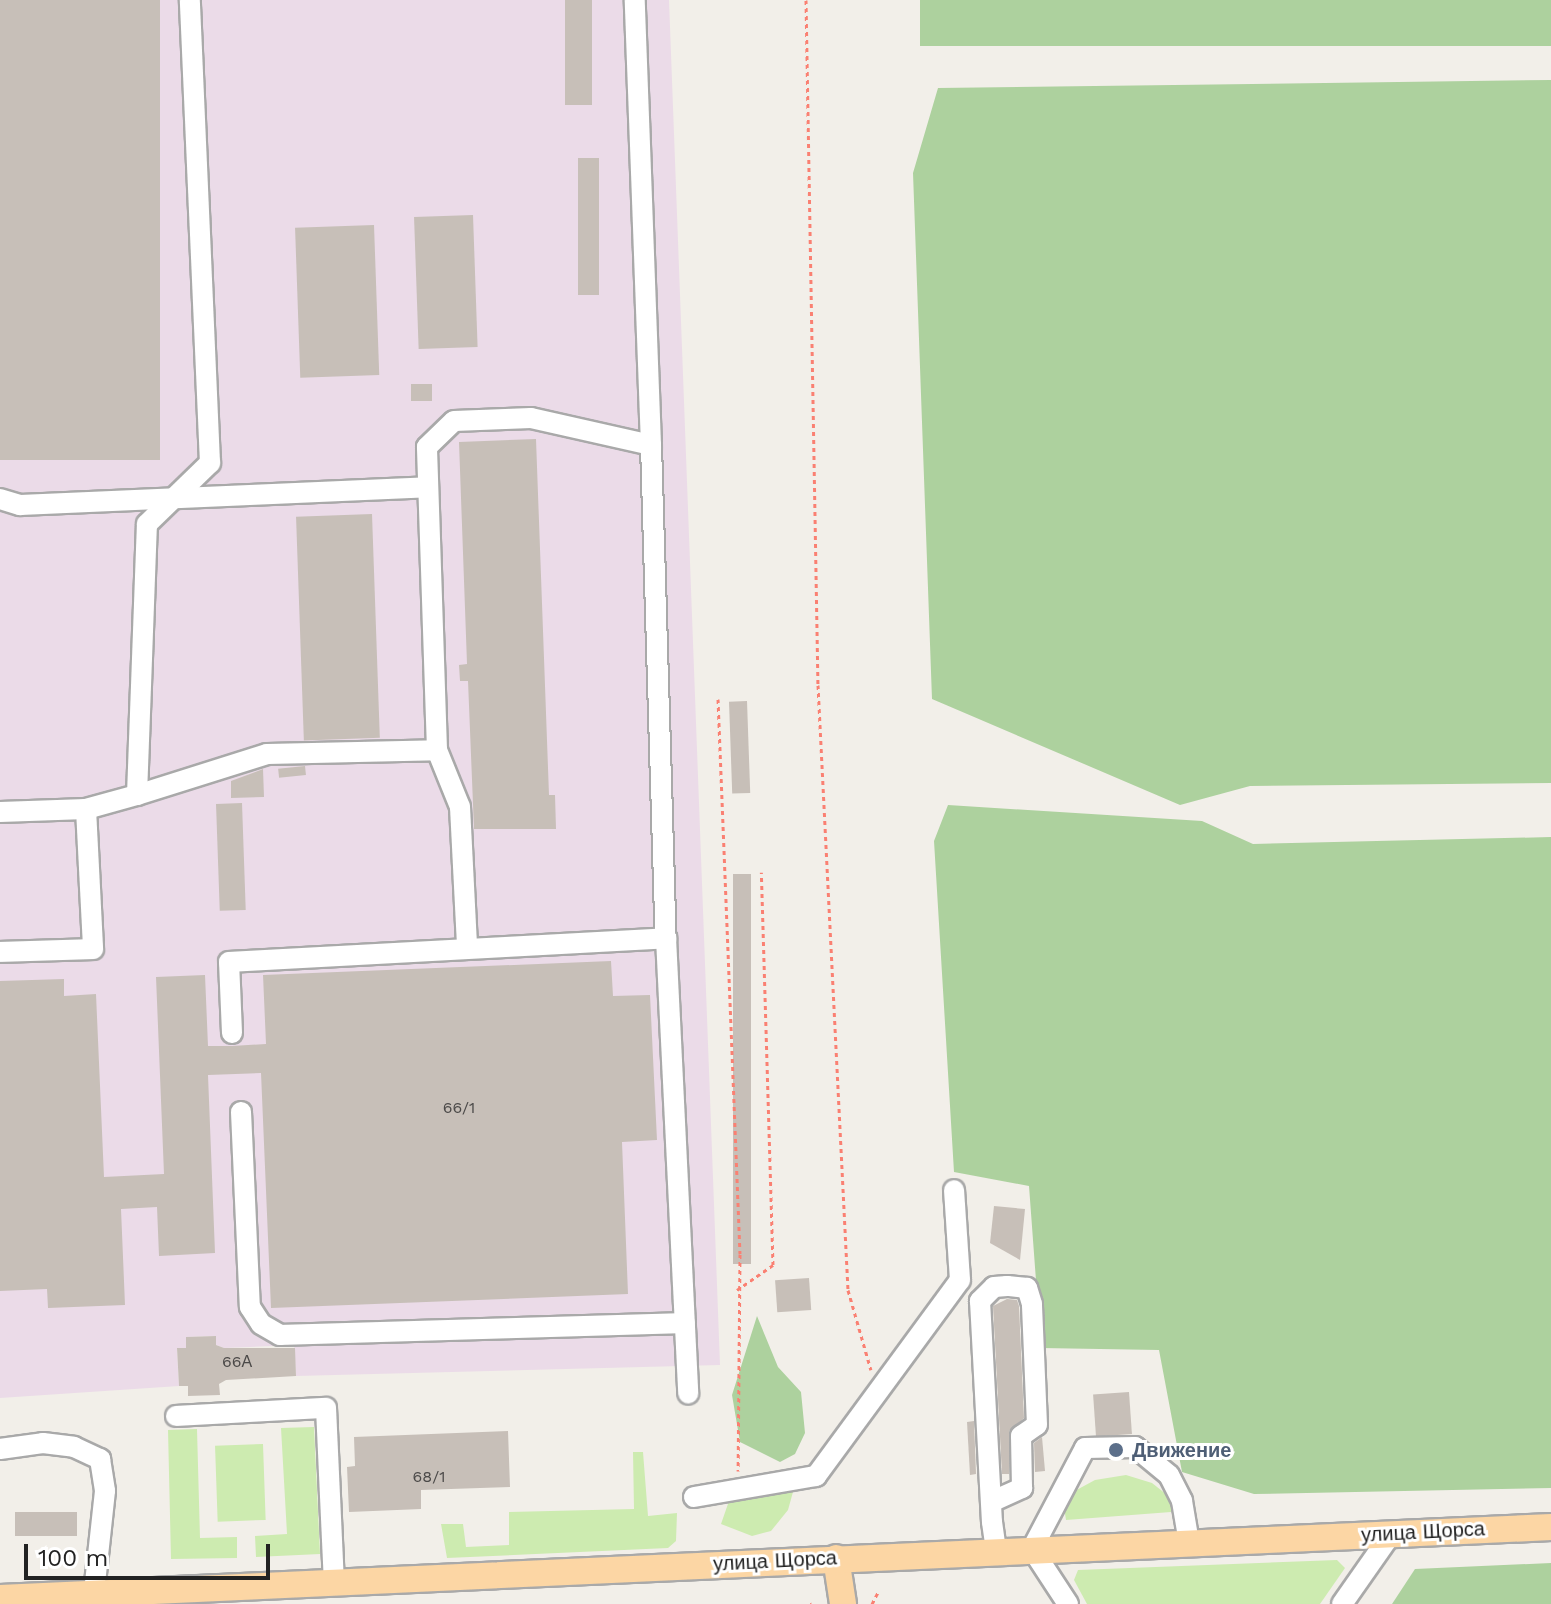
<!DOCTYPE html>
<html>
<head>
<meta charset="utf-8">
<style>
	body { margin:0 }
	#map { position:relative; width:1551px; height:1604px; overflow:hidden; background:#f2efe9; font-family:"Work Sans",sans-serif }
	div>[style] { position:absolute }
	.industrial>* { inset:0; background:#ebdbe8 }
	.grass>* { inset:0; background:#cdebb0; transform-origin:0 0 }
	.forest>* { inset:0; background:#add19e; transform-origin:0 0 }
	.building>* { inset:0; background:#c7bfb8; transform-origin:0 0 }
	.path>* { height:3px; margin-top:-1.5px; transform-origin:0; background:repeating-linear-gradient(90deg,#fa8072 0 4px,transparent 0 8px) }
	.roads { filter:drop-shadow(2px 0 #a9a9a9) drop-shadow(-2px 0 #a9a9a9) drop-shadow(0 2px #a9a9a9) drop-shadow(0 -2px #a9a9a9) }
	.minor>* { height:20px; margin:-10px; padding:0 10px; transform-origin:10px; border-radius:10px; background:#fff }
	.major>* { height:26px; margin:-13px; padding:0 13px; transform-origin:13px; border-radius:13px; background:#fcd6a4 }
	.dots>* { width:22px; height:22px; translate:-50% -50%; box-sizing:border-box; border:4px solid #fff; border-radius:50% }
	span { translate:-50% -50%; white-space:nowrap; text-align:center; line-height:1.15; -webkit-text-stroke:6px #fff; paint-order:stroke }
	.number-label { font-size:16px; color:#4b4948 }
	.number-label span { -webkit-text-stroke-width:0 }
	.service-label { font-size:20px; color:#4e5e75; font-weight:700 }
	.left { translate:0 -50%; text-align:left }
	.street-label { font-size:20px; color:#222 }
	.scale { position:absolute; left:24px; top:1544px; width:246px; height:36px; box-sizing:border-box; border:4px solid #222; border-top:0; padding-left:10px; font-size:24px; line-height:28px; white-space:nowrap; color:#222; -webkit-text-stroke:6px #fff; paint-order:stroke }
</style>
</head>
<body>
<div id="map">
	<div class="industrial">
		<div style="clip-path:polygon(0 0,669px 0,720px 1365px,296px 1376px,294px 1345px,224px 1348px,216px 1345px,215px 1336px,187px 1337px,186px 1348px,177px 1349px,179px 1386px,0 1398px)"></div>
	</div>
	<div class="grass">
		<div style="clip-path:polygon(314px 1427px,320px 1554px,256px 1557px,255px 1536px,287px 1534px,281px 1428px)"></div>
		<div style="clip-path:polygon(197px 1429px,200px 1538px,237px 1537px,237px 1558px,171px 1559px,168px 1430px)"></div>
		<div style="left:263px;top:1444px;width:76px;height:48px;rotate:88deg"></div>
		<div style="clip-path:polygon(633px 1452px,643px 1452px,648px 1516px,677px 1513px,676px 1541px,668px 1548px,447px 1558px,441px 1524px,463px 1524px,466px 1547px,509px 1545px,509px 1512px,634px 1509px)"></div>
		<div style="clip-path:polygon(1126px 1475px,1152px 1483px,1171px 1498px,1171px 1512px,1066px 1520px,1064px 1507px,1071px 1493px,1095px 1480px)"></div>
		<div style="clip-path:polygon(796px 1481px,788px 1510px,771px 1531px,752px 1536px,721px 1524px,729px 1501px)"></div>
		<div style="clip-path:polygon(1337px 1560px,1345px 1568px,1320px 1604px,1087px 1604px,1074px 1580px,1078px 1570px)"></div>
	</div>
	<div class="forest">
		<div style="left:920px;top:0;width:631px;height:46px"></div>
		<div style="clip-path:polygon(1551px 80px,1551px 783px,1250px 786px,1180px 805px,932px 699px,913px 173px,938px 88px)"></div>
		<div style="clip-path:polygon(948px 805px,1202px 821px,1253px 844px,1551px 837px,1551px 1488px,1254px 1494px,1182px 1472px,1159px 1350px,1041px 1348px,1029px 1186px,954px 1172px,934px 841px)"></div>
		<div style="clip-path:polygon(757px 1316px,778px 1367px,801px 1392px,805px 1433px,795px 1454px,780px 1462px,740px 1442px,732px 1395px)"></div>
		<div style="clip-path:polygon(1551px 1563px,1551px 1604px,1392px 1604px,1415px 1569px)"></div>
	</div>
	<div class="building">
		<div style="left:0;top:0;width:160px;height:460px"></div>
		<div style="left:565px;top:0;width:27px;height:105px"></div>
		<div style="left:578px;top:158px;width:21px;height:137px"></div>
		<div style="left:473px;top:215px;width:132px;height:59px;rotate:88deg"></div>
		<div style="left:374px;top:225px;width:150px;height:79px;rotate:88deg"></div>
		<div style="left:432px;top:384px;width:17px;height:21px;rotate:90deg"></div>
		<div style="clip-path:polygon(536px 439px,549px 795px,555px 795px,556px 829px,474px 829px,468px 681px,460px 681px,459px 665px,467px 664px,459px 442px)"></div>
		<div style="left:372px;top:514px;width:224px;height:76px;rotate:88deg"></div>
		<div style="left:747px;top:701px;width:92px;height:18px;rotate:88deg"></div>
		<div style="left:305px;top:766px;width:9px;height:27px;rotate:84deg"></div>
		<div style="clip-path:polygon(263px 769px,264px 797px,231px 798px,231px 781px)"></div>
		<div style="left:242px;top:803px;width:107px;height:26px;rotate:88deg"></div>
		<div style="left:733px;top:874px;width:18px;height:390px"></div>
		<div style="clip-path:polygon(611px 961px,613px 996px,650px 995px,657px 1140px,622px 1142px,628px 1294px,271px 1308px,261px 1073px,208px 1075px,215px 1253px,159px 1256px,157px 1207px,121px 1209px,125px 1305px,48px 1308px,47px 1289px,0 1291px,0 981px,64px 979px,64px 996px,96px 994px,104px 1177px,164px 1174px,156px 977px,205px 975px,208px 1046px,232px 1046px,266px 1044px,263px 975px)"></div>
		<div style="clip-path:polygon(994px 1206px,1025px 1209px,1020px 1260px,990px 1243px)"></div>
		<div style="left:809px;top:1278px;width:32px;height:34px;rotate:86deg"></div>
		<div style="clip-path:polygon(1007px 1299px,1017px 1300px,1019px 1306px,1024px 1418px,1009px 1431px,1009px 1474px,1002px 1474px,993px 1306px)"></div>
		<div style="clip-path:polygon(216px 1336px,216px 1345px,224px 1348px,295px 1348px,296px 1376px,226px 1380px,219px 1384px,220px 1395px,188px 1396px,188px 1386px,179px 1386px,177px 1348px,186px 1348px,186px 1337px)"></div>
		<div style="left:1129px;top:1392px;width:42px;height:36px;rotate:86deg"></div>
		<div style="clip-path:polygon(974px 1421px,976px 1474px,970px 1475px,967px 1422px)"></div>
		<div style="clip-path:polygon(508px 1431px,510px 1487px,421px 1490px,421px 1509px,349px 1512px,347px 1467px,355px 1466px,354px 1437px)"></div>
		<div style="clip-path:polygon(1042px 1437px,1045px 1471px,1035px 1472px,1034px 1443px)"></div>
		<div style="left:77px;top:1512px;width:24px;height:62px;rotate:90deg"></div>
	</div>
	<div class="path">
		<div style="left:806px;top:0;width:685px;rotate:89deg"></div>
		<div style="left:818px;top:685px;width:606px;rotate:87.16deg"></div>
		<div style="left:848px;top:1290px;width:83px;rotate:74deg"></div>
		<div style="left:718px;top:699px;width:555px;rotate:87.73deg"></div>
		<div style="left:740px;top:1254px;width:217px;rotate:90.5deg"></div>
		<div style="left:737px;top:1290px;width:44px;rotate:-34.8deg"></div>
		<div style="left:773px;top:1265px;width:393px;rotate:-91.7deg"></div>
		<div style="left:810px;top:1603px;width:1px;rotate:45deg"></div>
		<div style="left:872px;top:1604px;width:13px;rotate:-63deg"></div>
	</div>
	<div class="roads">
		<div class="minor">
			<div style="left:651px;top:445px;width:493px;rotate:88.3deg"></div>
			<div style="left:0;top:499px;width:21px;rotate:17deg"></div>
			<div style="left:20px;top:505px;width:408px;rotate:-2.5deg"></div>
			<div style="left:437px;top:750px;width:303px;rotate:-91.9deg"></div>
			<div style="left:427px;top:447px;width:37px;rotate:-44deg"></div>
			<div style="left:454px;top:421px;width:77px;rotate:-2.2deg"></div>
			<div style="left:531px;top:418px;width:123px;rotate:12.7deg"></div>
			<div style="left:651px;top:445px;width:445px;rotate:-92.1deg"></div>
			<div style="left:137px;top:795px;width:136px;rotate:-17.5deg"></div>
			<div style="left:267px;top:754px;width:170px;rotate:-1.3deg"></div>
			<div style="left:437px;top:750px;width:61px;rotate:68deg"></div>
			<div style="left:460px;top:807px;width:140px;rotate:87.1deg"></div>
			<div style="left:86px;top:809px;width:53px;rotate:-15.4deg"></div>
			<div style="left:137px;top:795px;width:271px;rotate:-87.9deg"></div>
			<div style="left:147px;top:524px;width:88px;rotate:-44.1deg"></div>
			<div style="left:210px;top:463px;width:463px;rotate:-92.5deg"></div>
			<div style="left:0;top:812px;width:86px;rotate:-2deg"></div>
			<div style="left:86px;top:809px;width:140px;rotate:87.1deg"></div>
			<div style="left:93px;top:949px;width:93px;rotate:178.2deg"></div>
			<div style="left:232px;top:1033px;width:71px;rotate:-92.4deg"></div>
			<div style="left:229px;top:962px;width:438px;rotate:-3.1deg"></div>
			<div style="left:666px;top:938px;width:456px;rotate:87.2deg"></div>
			<div style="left:241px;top:1112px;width:195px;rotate:87.4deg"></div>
			<div style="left:250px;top:1307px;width:20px;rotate:57deg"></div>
			<div style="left:261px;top:1324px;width:22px;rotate:30deg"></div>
			<div style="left:280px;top:1335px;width:405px;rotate:-1.7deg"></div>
			<div style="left:176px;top:1416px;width:150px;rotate:-3.1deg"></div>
			<div style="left:326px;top:1408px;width:174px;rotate:87.4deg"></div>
			<div style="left:0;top:1449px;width:43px;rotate:-7.9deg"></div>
			<div style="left:43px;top:1443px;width:31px;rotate:7deg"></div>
			<div style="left:74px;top:1447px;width:29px;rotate:25deg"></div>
			<div style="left:100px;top:1459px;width:32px;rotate:81deg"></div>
			<div style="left:105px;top:1491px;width:103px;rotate:96.2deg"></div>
			<div style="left:694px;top:1497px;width:124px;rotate:-9.8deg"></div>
			<div style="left:816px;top:1476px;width:243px;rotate:-53.7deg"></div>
			<div style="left:960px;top:1280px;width:90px;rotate:-93.8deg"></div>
			<div style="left:993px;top:1501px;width:32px;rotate:-24deg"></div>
			<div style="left:1022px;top:1488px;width:52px;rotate:-91.1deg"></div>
			<div style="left:1021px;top:1436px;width:19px;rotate:-35deg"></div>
			<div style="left:1037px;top:1425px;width:121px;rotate:-92.4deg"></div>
			<div style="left:1032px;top:1304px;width:17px;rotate:-107deg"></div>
			<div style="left:1027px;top:1288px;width:20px;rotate:-174deg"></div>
			<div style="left:1007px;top:1286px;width:13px;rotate:176deg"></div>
			<div style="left:994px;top:1287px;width:20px;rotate:135deg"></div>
			<div style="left:980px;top:1301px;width:221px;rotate:86.9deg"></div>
			<div style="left:992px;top:1522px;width:29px;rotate:82deg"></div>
			<div style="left:1068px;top:1604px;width:66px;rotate:-123.2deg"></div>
			<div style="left:1032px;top:1549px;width:114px;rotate:-62.3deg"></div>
			<div style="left:1085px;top:1448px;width:50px;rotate:-1.1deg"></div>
			<div style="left:1135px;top:1447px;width:44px;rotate:39.5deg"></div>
			<div style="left:1169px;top:1475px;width:29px;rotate:63deg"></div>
			<div style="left:1182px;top:1501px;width:43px;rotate:80.5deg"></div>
			<div style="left:1342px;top:1604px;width:85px;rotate:-55deg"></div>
		</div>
		<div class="major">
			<div style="left:836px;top:1558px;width:47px;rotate:81.3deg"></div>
			<div style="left:0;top:1598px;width:1553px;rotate:-2.62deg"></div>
		</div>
	</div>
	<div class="dots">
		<div style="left:1116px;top:1450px;background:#5c6f8a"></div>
	</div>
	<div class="number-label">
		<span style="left:459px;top:1108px">66/1</span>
		<span style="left:237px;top:1362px">66А</span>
		<span style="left:429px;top:1477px">68/1</span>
	</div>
	<div class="service-label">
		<span class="left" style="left:1132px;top:1450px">Движение</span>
	</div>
	<div class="street-label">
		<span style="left:1423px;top:1532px;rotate:-3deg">улица Щорса</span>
		<span style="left:775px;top:1561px;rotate:-3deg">улица Щорса</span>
	</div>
	<div class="scale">100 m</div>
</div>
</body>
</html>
